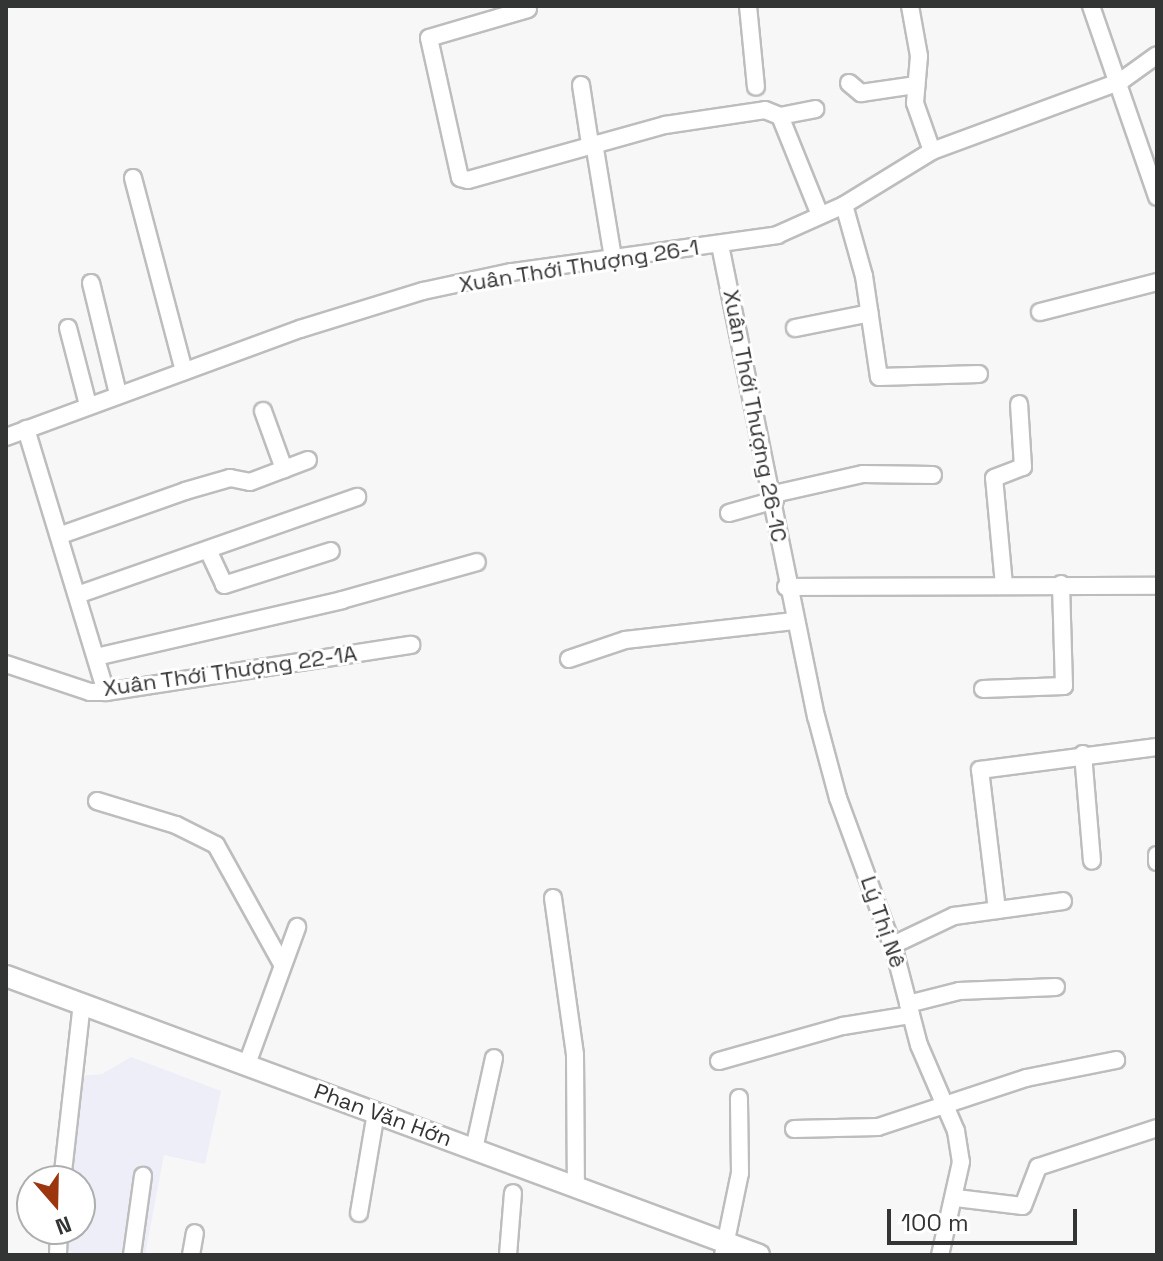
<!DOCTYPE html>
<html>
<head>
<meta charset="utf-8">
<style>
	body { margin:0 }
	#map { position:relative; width:1163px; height:1261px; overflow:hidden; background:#f7f7f8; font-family:"Space Grotesk",sans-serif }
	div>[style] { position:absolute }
	.built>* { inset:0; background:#edeef7 }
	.roads { filter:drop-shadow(2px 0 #bdbdbe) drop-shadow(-2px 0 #bdbdbe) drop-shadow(0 2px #bdbdbe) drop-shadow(0 -2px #bdbdbe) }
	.minor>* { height:16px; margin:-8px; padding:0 8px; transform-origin:8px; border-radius:8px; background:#fff }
	.major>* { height:20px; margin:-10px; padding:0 10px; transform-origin:10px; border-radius:10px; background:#fff }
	span { translate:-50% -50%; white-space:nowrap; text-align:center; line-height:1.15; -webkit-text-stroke:6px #fff; paint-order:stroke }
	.street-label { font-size:22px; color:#333434 }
	.frame { position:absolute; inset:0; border:8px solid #333434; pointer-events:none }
	.north { position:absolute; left:16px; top:1165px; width:80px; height:80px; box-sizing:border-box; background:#fff; border:2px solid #adaeae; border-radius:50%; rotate:160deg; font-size:22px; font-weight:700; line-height:32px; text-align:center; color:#333434 }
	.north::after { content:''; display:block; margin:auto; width:28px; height:36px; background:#9c360f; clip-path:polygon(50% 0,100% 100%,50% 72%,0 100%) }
	.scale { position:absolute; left:887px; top:1209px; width:190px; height:36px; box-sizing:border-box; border:4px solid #333434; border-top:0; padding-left:10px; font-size:24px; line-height:28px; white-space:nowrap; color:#333434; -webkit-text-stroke:6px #fff; paint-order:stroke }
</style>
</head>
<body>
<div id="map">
	<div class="built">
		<div style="clip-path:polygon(131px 1057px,221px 1091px,205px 1164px,164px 1155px,145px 1255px,75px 1255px,67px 1250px,64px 1229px,80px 1229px,80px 1181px,69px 1181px,80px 1076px,102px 1074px)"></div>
	</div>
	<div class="roads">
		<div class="minor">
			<div style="left:748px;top:6px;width:81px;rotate:84.4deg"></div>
			<div style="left:910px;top:6px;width:51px;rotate:79.8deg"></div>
			<div style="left:919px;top:56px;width:47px;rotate:94.9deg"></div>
			<div style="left:915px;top:103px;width:51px;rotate:70.5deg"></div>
			<div style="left:1091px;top:6px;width:202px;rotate:70.9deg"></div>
			<div style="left:528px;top:9px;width:103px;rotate:163.7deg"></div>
			<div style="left:429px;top:38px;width:143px;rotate:77.5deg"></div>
			<div style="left:460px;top:178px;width:8px;rotate:14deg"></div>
			<div style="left:468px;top:180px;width:205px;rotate:-15.6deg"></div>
			<div style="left:665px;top:125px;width:101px;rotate:-8.5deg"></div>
			<div style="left:765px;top:110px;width:16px;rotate:22deg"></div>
			<div style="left:780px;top:116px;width:107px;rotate:68deg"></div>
			<div style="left:849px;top:83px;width:16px;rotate:40deg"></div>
			<div style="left:861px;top:93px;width:56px;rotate:-8.3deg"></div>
			<div style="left:581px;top:85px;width:60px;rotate:81.3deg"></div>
			<div style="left:780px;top:116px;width:36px;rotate:-11deg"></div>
			<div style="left:594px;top:143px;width:117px;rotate:80.6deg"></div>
			<div style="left:133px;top:178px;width:200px;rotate:75.2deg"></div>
			<div style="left:844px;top:205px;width:74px;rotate:74.3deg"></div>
			<div style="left:864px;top:276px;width:102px;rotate:81.6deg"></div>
			<div style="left:879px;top:377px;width:100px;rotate:-1.7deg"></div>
			<div style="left:720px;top:245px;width:481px;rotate:78.5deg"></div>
			<div style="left:816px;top:716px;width:85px;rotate:75deg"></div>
			<div style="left:838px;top:798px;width:165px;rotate:69.8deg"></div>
			<div style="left:895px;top:953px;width:95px;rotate:75.4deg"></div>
			<div style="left:919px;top:1045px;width:94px;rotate:66.7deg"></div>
			<div style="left:956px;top:1131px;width:31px;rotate:81deg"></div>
			<div style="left:961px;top:1162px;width:95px;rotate:102.7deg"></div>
			<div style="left:91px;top:283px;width:114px;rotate:76.3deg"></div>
			<div style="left:1040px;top:312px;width:121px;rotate:-14.4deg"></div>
			<div style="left:68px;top:328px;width:80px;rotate:75.4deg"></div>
			<div style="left:795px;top:328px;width:76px;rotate:-11.3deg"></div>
			<div style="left:263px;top:411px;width:62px;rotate:70.1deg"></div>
			<div style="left:26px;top:429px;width:275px;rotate:73.1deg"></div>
			<div style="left:6px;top:437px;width:313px;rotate:-20.2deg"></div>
			<div style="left:300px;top:329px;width:129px;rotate:-17.2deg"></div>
			<div style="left:423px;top:291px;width:91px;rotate:-12.1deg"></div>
			<div style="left:512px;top:272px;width:268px;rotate:-7.9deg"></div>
			<div style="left:777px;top:235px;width:73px;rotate:-24.1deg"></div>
			<div style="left:844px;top:205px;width:103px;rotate:-31.5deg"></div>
			<div style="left:932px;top:151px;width:202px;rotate:-20.3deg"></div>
			<div style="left:1121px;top:81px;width:44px;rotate:-35.8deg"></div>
			<div style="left:774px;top:494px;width:91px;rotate:-12.7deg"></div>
			<div style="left:863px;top:474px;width:70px;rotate:0.8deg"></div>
			<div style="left:729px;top:513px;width:48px;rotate:-15.8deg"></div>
			<div style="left:61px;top:535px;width:132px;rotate:-19.5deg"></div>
			<div style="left:185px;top:491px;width:47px;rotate:-16.1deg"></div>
			<div style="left:230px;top:478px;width:20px;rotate:11deg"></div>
			<div style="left:250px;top:482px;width:62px;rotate:-20.8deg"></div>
			<div style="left:208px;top:550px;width:38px;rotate:65deg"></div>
			<div style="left:224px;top:585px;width:112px;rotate:-17.6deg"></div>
			<div style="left:1004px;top:585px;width:107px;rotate:-95.3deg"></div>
			<div style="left:994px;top:478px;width:31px;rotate:-21deg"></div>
			<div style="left:1023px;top:467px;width:63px;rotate:-93.6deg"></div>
			<div style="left:786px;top:587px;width:371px;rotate:-0.2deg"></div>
			<div style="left:77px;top:595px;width:297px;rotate:-19.3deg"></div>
			<div style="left:96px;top:657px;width:253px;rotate:-13deg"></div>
			<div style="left:342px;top:600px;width:140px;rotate:-15.7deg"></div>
			<div style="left:569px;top:659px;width:59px;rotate:-18.7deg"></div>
			<div style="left:625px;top:640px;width:170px;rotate:-6.4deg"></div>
			<div style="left:6px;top:664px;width:89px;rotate:18.4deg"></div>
			<div style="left:90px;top:692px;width:16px"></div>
			<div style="left:106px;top:692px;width:309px;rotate:-8.8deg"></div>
			<div style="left:983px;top:689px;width:81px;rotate:-2.1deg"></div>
			<div style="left:1064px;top:686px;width:102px;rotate:-91.7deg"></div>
			<div style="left:1083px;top:754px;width:107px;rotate:85.2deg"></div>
			<div style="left:97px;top:801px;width:83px;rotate:16.9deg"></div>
			<div style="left:176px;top:825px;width:45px;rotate:26.6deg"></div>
			<div style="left:216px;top:845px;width:136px;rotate:61deg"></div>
			<div style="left:1157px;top:862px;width:7px;rotate:-90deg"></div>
			<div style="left:553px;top:898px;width:159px;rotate:82deg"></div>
			<div style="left:575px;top:1055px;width:131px;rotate:89.6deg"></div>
			<div style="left:997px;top:910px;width:141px;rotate:-96.9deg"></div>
			<div style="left:980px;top:770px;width:178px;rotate:-7.4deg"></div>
			<div style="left:893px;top:945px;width:68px;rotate:-25.4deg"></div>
			<div style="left:954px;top:916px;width:110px;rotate:-7.8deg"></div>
			<div style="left:908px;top:1004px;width:53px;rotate:-14.3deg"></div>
			<div style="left:959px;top:991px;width:97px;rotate:-2.4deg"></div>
			<div style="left:719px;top:1061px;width:129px;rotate:-15.8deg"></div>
			<div style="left:843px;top:1026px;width:69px;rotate:-9.2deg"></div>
			<div style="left:247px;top:1064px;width:146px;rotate:-69.9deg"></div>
			<div style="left:794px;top:1129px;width:84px;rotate:-1.4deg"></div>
			<div style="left:878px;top:1127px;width:156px;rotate:-18.3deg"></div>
			<div style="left:1026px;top:1078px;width:92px;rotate:-11.3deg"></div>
			<div style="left:474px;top:1149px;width:93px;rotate:-77.6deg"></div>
			<div style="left:62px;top:1181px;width:178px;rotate:-83.6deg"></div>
			<div style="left:956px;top:1198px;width:67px;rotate:6.8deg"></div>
			<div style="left:1023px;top:1206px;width:42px;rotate:-69deg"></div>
			<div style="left:1038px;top:1167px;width:125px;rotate:-18.1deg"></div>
			<div style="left:359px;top:1213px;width:101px;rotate:-80.4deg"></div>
			<div style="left:58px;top:1255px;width:26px;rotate:-88deg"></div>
			<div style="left:132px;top:1255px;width:80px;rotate:-82.1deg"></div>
			<div style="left:191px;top:1255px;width:22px;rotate:-80deg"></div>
			<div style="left:508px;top:1255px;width:62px;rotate:-85.4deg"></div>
			<div style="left:723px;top:1255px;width:84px;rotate:-78.3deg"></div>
			<div style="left:740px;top:1173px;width:75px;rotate:-90.8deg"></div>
		</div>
		<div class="major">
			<div style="left:6px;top:976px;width:803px;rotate:20.33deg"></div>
		</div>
	</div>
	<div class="street-label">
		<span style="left:579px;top:266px;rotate:-9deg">Xuân Thới Thượng 26-1</span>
		<span style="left:755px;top:416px;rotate:79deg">Xuân Thới Thượng 26-1C</span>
		<span style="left:230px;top:671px;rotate:-8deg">Xuân Thới Thượng 22-1A</span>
		<span style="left:883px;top:922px;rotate:71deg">Lý Thị Nê</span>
		<span style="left:383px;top:1115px;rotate:20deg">Phan Văn Hớn</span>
	</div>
	<div class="frame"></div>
	<div class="north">N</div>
	<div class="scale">100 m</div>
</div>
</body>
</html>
